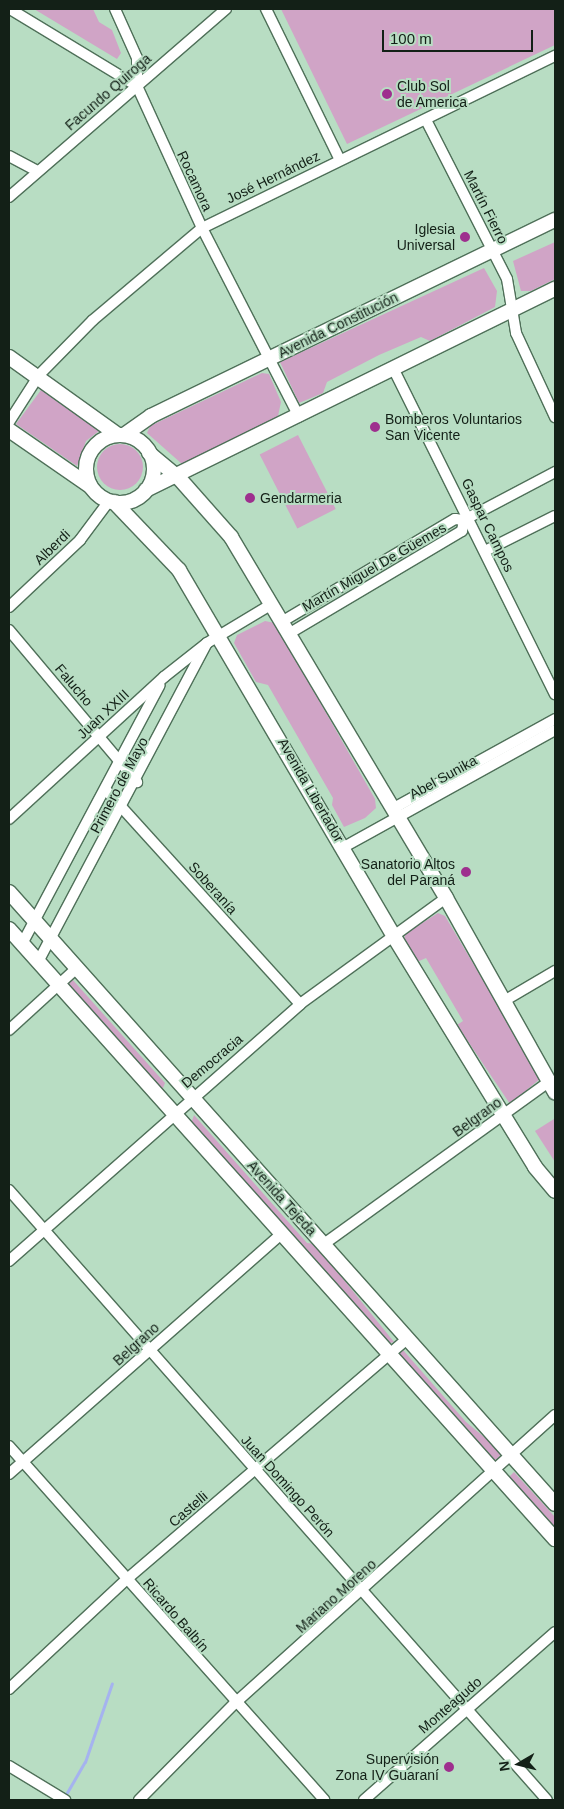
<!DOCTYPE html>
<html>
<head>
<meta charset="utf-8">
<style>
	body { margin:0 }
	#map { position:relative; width:564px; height:1809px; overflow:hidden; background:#b8ddc3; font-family:Arial,sans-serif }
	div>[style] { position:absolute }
	.green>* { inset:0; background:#d0a4c6; transform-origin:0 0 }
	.round { border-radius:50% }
	.stream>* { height:3px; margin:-1.5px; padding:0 1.5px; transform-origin:1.5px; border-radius:1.5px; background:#a5b3ef }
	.roads { filter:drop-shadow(1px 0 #4f7059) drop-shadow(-1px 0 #4f7059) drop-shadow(0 1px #4f7059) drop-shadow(0 -1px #4f7059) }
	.street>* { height:10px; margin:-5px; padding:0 5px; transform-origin:5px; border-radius:5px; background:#fff }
	.secondary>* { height:14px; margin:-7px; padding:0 7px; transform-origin:7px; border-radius:7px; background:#fff }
	.secondary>.ring { margin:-7px; padding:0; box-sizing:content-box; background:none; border:14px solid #fff; border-radius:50% }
	.dots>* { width:14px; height:14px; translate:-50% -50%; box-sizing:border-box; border:2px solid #b8ddc3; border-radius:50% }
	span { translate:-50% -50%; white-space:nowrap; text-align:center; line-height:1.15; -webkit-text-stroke:4px #b8ddc3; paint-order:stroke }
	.poi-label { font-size:14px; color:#132017 }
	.left { translate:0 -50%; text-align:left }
	.right { translate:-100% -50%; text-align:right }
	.street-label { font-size:14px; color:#132017 }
	.frame { position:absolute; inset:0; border:10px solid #132017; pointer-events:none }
	.north { position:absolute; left:494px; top:1739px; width:50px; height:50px; -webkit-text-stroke:4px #b8ddc3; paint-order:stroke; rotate:262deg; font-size:14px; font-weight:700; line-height:20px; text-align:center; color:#132017 }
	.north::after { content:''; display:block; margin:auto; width:18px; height:22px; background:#132017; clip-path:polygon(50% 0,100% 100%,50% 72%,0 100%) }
	.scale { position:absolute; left:382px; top:30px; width:151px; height:22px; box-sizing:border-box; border:2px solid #132017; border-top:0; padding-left:6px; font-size:15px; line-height:18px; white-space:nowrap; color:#132017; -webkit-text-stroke:4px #b8ddc3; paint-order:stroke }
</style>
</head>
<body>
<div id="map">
	<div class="green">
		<div style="clip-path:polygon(34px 9px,93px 9px,99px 22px,112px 30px,121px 53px,117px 59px)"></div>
		<div style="clip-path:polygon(281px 9px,555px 9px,555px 45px,347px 144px)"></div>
		<div style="clip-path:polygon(555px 242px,555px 279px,531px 291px,521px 291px,513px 261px)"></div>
		<div style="clip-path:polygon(484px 268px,497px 291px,495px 307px,430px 341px,421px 337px,379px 355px,327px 382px,323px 393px,299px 403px,280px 362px)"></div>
		<div style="clip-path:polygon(262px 373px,269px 374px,281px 402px,278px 416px,182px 464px,147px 433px,150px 426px)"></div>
		<div style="clip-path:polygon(41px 390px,99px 431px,86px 441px,77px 466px,16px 424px)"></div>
		<div style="left:298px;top:435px;width:83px;height:43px;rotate:63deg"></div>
		<div class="round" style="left:97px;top:444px;width:46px;height:46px"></div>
		<div style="clip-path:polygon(265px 621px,275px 623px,375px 799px,376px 808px,365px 818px,344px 827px,332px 805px,333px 798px,268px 685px,256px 682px,234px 643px,237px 635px)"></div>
		<div style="clip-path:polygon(438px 913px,445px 916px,541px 1078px,510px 1104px,457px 1025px,463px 1021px,426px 958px,417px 962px,404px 942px,405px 934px)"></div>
		<div style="clip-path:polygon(72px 979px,165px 1083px,163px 1088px,160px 1089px,67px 985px)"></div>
		<div style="clip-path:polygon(194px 1115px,307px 1243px,315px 1244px,394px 1342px,386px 1344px,191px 1124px)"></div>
		<div style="clip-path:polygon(554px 1119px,555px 1121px,555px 1162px,535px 1131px)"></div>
		<div style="clip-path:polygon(403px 1350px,466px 1422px,489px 1441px,501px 1455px,497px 1459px,492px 1461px,397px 1357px)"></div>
		<div style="clip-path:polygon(514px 1472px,555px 1517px,555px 1530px,508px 1478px)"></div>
	</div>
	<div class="stream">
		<div style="left:65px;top:1796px;width:39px;rotate:-60deg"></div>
		<div style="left:85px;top:1762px;width:83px;rotate:-71.1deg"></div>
	</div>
	<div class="roads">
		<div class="street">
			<div style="left:10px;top:9px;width:149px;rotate:31.2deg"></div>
			<div style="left:115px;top:9px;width:54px;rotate:65.8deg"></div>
			<div style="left:137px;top:58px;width:28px;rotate:90deg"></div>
			<div style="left:137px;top:86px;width:156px;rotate:65.4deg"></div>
			<div style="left:202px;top:228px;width:212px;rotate:62.8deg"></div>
			<div style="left:266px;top:9px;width:168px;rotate:63.9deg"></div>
			<div style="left:426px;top:120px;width:178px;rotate:63deg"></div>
			<div style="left:507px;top:279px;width:55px;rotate:80.5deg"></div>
			<div style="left:516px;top:333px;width:93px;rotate:65.1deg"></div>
			<div style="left:9px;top:156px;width:32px;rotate:28deg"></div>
			<div style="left:9px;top:197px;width:287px;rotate:-40.9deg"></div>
			<div style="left:394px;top:370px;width:362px;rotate:63.6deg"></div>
			<div style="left:9px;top:422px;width:56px;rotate:-57.4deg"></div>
			<div style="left:39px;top:375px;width:77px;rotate:-45.5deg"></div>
			<div style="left:93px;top:320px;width:143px;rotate:-40.2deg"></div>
			<div style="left:202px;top:228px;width:393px;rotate:-26deg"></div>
			<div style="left:485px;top:551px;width:78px;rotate:-26.6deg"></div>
			<div style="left:9px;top:607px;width:98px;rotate:-43.3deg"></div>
			<div style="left:80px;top:540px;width:49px;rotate:-53.4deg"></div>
			<div style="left:283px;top:621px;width:200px;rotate:-30.7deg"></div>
			<div style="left:455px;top:519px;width:9px;rotate:6deg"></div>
			<div style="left:464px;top:520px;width:103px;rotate:-27.8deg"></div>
			<div style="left:9px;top:630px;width:199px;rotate:49.9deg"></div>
			<div style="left:290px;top:633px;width:200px;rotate:-30.7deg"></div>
			<div style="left:462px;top:531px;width:11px;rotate:-80deg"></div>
			<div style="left:106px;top:790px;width:289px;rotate:47.8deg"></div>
			<div style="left:394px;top:808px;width:184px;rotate:-28.9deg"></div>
			<div style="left:9px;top:819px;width:210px;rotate:-42.5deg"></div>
			<div style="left:164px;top:677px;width:55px;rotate:-38.3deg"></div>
			<div style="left:207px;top:643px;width:76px;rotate:-31deg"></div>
			<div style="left:344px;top:847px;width:241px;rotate:-29deg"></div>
			<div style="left:22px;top:944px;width:293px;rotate:-62deg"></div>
			<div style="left:38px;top:962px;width:361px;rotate:-62.1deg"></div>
			<div style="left:504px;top:1001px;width:59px;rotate:-30.5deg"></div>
			<div style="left:9px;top:1030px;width:93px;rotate:-42.4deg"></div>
			<div style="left:9px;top:1190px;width:813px;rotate:48.59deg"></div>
			<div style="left:324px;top:1244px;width:277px;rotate:-35.8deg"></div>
			<div style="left:9px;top:1261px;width:388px;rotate:-41.4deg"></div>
			<div style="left:300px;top:1004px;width:180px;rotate:-36deg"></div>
			<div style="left:9px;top:1446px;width:474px;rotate:48.3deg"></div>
			<div style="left:9px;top:1474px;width:363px;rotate:-41.4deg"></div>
			<div style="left:9px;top:1689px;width:161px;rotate:-43deg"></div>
			<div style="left:127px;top:1579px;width:369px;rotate:-40.6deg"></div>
			<div style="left:9px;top:1766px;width:66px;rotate:31.3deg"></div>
			<div style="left:139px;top:1800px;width:135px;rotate:-45.3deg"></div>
			<div style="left:234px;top:1704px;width:432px;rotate:-42deg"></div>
			<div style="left:364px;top:1800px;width:254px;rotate:-41.3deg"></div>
		</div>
		<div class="secondary">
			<div style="left:9px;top:357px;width:134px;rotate:35.6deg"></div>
			<div style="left:9px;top:430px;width:98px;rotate:34.7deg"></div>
			<div style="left:124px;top:435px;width:33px;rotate:-35deg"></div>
			<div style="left:151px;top:416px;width:449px;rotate:-25.9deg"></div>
			<div class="ring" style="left:86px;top:435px;width:54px;height:54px"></div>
			<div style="left:149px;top:453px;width:38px;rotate:40deg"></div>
			<div style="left:178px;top:477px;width:80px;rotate:48.5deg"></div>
			<div style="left:231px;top:537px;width:420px;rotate:59.2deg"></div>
			<div style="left:446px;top:898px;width:223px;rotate:60.7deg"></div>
			<div style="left:146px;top:490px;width:456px;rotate:-26.2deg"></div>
			<div style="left:114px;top:502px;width:94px;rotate:46.3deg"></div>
			<div style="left:179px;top:570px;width:423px;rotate:59.6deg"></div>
			<div style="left:393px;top:935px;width:272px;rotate:58.5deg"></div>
			<div style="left:535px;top:1167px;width:31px;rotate:50deg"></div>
			<div style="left:9px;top:892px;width:820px;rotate:48.26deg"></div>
			<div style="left:9px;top:929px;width:819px;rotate:48.17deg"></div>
		</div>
	</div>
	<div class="dots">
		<div style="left:387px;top:94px;background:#9e2f8e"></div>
		<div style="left:465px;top:237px;background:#9e2f8e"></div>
		<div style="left:375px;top:427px;background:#9e2f8e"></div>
		<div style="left:250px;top:498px;background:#9e2f8e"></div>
		<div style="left:466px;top:872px;background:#9e2f8e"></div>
		<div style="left:449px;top:1767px;background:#9e2f8e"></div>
	</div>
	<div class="poi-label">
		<span class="left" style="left:397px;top:94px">Club Sol<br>de America</span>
		<span class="right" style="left:455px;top:237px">Iglesia<br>Universal</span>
		<span class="left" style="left:385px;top:427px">Bomberos Voluntarios<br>San Vicente</span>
		<span class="left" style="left:260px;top:498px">Gendarmeria</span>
		<span class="right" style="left:455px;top:872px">Sanatorio Altos<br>del Paraná</span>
		<span class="right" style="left:439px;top:1767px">Supervisión<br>Zona IV Guaraní</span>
	</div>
	<div class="street-label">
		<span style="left:108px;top:92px;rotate:-41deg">Facundo Quiroga</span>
		<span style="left:273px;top:177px;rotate:-26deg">José Hernández</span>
		<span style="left:195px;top:181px;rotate:65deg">Rocamora</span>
		<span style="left:486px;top:207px;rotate:63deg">Martín Fierro</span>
		<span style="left:338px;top:325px;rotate:-26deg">Avenida Constitución</span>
		<span style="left:488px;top:525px;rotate:64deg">Gaspar Campos</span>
		<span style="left:52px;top:547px;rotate:-44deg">Alberdi</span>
		<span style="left:374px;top:567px;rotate:-30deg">Martín Miguel De Güemes</span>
		<span style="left:74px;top:685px;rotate:50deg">Falucho</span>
		<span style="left:103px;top:714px;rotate:-43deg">Juan XXIII</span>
		<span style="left:443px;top:777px;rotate:-29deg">Abel Sunika</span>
		<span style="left:119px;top:785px;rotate:-62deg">Primero de Mayo</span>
		<span style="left:311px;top:790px;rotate:60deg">Avenida Libertador</span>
		<span style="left:213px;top:888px;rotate:48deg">Soberanía</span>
		<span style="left:212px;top:1061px;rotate:-40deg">Democracia</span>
		<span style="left:477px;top:1117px;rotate:-36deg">Belgrano</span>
		<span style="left:282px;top:1198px;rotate:48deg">Avenida Tejeda</span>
		<span style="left:136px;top:1344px;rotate:-42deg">Belgrano</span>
		<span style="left:288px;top:1486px;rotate:48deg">Juan Domingo Perón</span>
		<span style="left:188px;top:1509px;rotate:-41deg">Castelli</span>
		<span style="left:336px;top:1596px;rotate:-42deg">Mariano Moreno</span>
		<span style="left:176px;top:1615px;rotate:49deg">Ricardo Balbín</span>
		<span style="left:450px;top:1705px;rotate:-41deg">Monteagudo</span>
	</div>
	<div class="frame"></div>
	<div class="north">N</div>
	<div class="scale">100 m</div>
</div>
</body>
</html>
